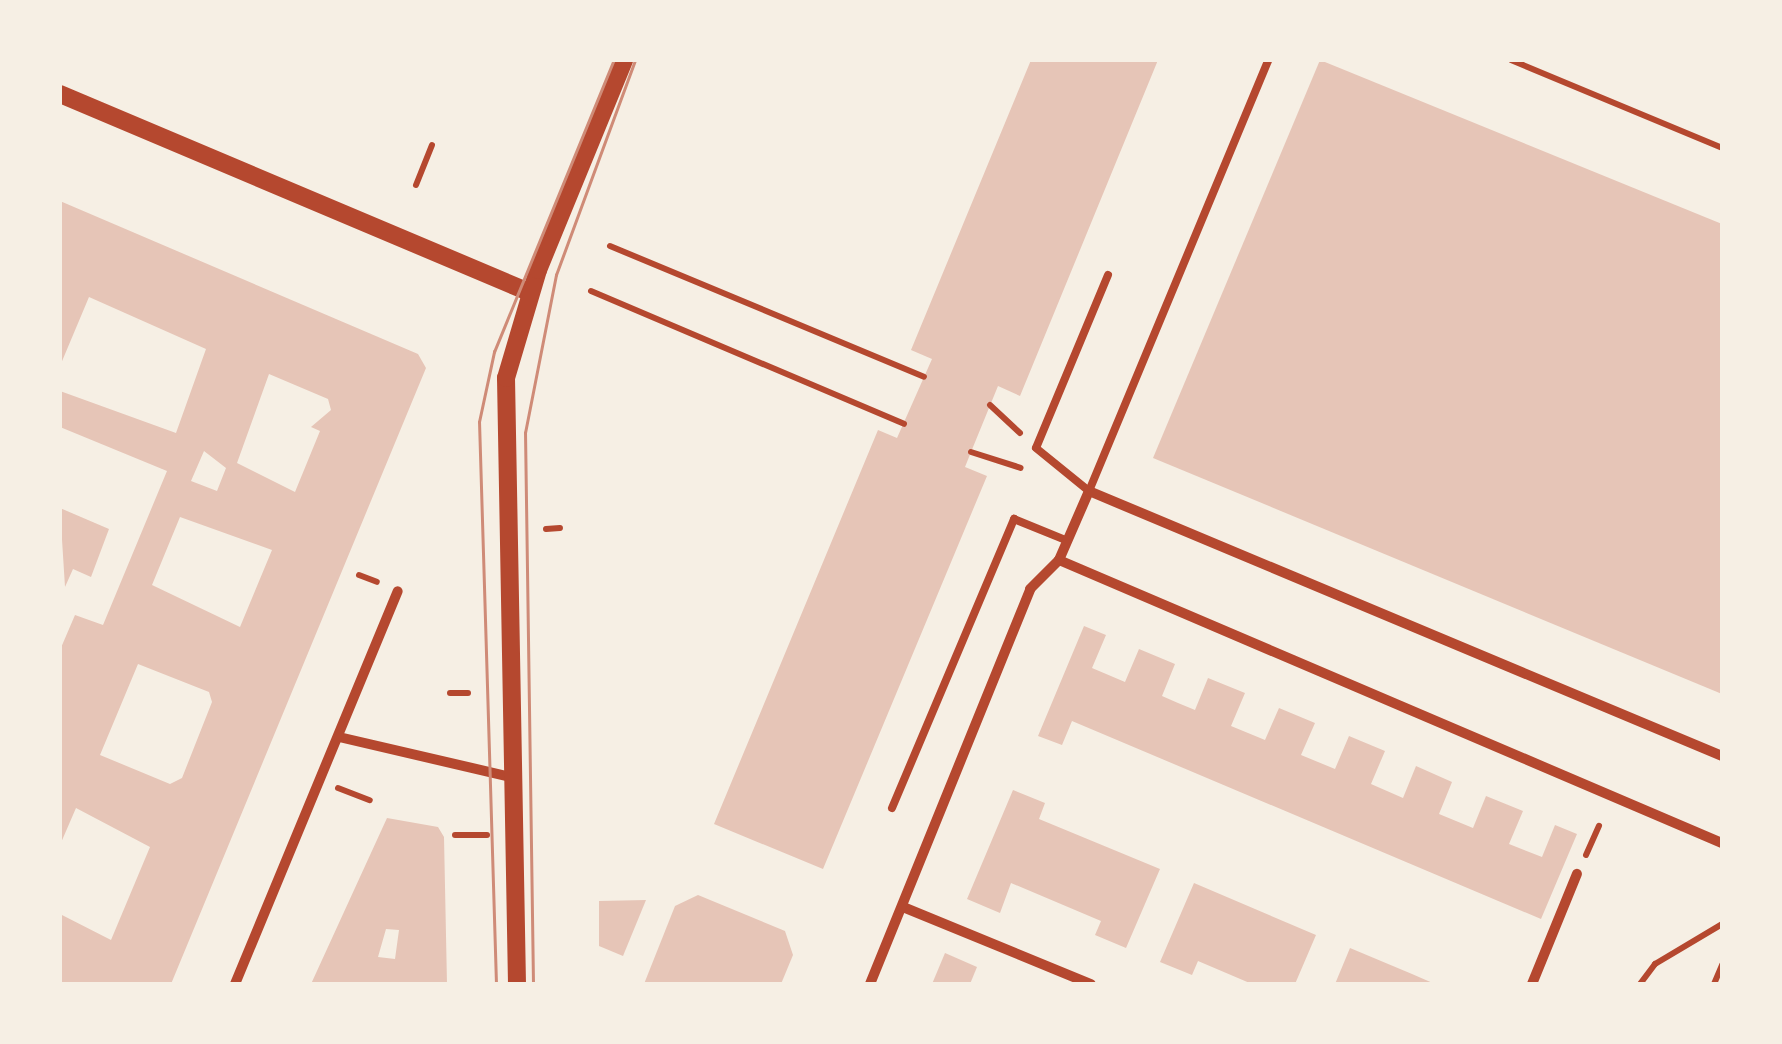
<!DOCTYPE html>
<html>
<head>
<meta charset="utf-8">
<style>
	body { margin:0 }
	#map { position:relative; width:1782px; height:1044px; overflow:hidden; background:#f6efe4; font-family:Montserrat,sans-serif }
	div>[style] { position:absolute }
	.building>* { inset:0; background:#e6c5b7 }
	.path>* { height:6px; margin:-3px; padding:0 3px; transform-origin:3px; border-radius:3px; background:#b5482f }
	.service>* { height:8px; margin:-4px; padding:0 4px; transform-origin:4px; border-radius:4px; background:#b5482f }
	.minor>* { height:10px; margin:-5px; padding:0 5px; transform-origin:5px; border-radius:5px; background:#b5482f }
	.tertiary>* { height:18px; margin:-9px; padding:0 9px; transform-origin:9px; border-radius:9px; background:#b5482f }
	.tram>* { height:2.5px; margin:-1.25px; padding:0 1.25px; transform-origin:1.25px; border-radius:1.25px; background:#cf8b77 }
	span { translate:-50% -50%; white-space:nowrap; text-align:center; line-height:1.15; -webkit-text-stroke:10px #f6efe4; paint-order:stroke }
	.frame { position:absolute; inset:0; border:62px solid #f6efe4; pointer-events:none }
</style>
</head>
<body>
<div id="map">
	<div class="building">
		<div style="clip-path:polygon(1031px 60px,1158px 60px,1020px 396px,998px 386px,971px 452px,965px 467px,987px 476px,823px 869px,714px 824px,878px 430px,897px 438px,932px 359px,911px 350px)"></div>
		<div style="clip-path:polygon(1320px 60px,1722px 224px,1722px 694px,1153px 458px)"></div>
		<div style="clip-path:polygon(evenodd,60px 201px,418px 354px,426px 368px,171px 984px,60px 984px,60px 914px,111px 940px,150px 847px,76px 808px,60px 845px,60px 650px,75px 615px,103px 625px,167px 471px,60px 427px,60px 391px,176px 433px,206px 349px,89px 297px,60px 366px,60px 201px,269px 374px,328px 399px,331px 410px,311px 427px,320px 431px,295px 492px,237px 463px,269px 374px,60px 201px,204px 451px,226px 468px,217px 491px,191px 481px,204px 451px,60px 201px,180px 517px,272px 550px,240px 627px,152px 585px,180px 517px,60px 201px,138px 664px,209px 692px,212px 702px,182px 778px,170px 784px,100px 755px,138px 664px)"></div>
		<div style="clip-path:polygon(60px 508px,109px 529px,91px 577px,73px 569px,65px 587px)"></div>
		<div style="clip-path:polygon(1084px 626px,1106px 635px,1092px 668px,1125px 682px,1139px 649px,1175px 664px,1162px 696px,1178px 703px,1195px 710px,1208px 678px,1245px 693px,1231px 726px,1265px 740px,1279px 708px,1315px 723px,1301px 755px,1335px 769px,1349px 736px,1385px 751px,1371px 784px,1403px 798px,1416px 766px,1452px 782px,1439px 814px,1473px 828px,1486px 796px,1523px 811px,1509px 844px,1542px 857px,1555px 825px,1577px 834px,1541px 919px,1072px 721px,1062px 745px,1038px 736px)"></div>
		<div style="clip-path:polygon(1013px 790px,1045px 803px,1039px 819px,1160px 869px,1126px 948px,1095px 935px,1101px 921px,1011px 883px,1000px 913px,967px 899px)"></div>
		<div style="clip-path:polygon(evenodd,387px 818px,438px 827px,444px 837px,447px 984px,311px 984px,387px 818px,386px 929px,399px 930px,395px 959px,378px 957px,386px 929px)"></div>
		<div style="clip-path:polygon(1194px 883px,1316px 935px,1295px 984px,1252px 984px,1198px 961px,1192px 975px,1160px 962px)"></div>
		<div style="clip-path:polygon(698px 895px,785px 931px,793px 955px,781px 984px,644px 984px,675px 906px)"></div>
		<div style="clip-path:polygon(646px 900px,623px 956px,599px 946px,599px 901px)"></div>
		<div style="clip-path:polygon(1350px 948px,1412px 974px,1435px 984px,1335px 984px)"></div>
		<div style="clip-path:polygon(945px 953px,977px 967px,970px 984px,932px 984px)"></div>
	</div>
	<div class="path">
		<div style="left:1511px;top:60px;width:229px;rotate:22.6deg"></div>
		<div style="left:416px;top:185px;width:43px;rotate:-68.2deg"></div>
		<div style="left:610px;top:246px;width:340px;rotate:22.6deg"></div>
		<div style="left:591px;top:291px;width:340px;rotate:23deg"></div>
		<div style="left:990px;top:405px;width:41px;rotate:43deg"></div>
		<div style="left:971px;top:452px;width:52px;rotate:17.7deg"></div>
		<div style="left:546px;top:529px;width:14px;rotate:-4deg"></div>
		<div style="left:359px;top:575px;width:19px;rotate:21deg"></div>
		<div style="left:450px;top:693px;width:18px"></div>
		<div style="left:338px;top:788px;width:34px;rotate:21deg"></div>
		<div style="left:455px;top:835px;width:32px"></div>
		<div style="left:1586px;top:855px;width:32px;rotate:-66deg"></div>
		<div style="left:1640px;top:984px;width:25px;rotate:-53deg"></div>
		<div style="left:1655px;top:964px;width:78px;rotate:-30.8deg"></div>
		<div style="left:1714px;top:984px;width:21px;rotate:-67deg"></div>
	</div>
	<div class="service">
		<div style="left:1108px;top:275px;width:187px;rotate:112.6deg"></div>
		<div style="left:1036px;top:448px;width:68px;rotate:39.1deg"></div>
		<div style="left:1089px;top:491px;width:467px;rotate:-67.4deg"></div>
		<div style="left:892px;top:808px;width:314px;rotate:-67.1deg"></div>
		<div style="left:1014px;top:519px;width:58px;rotate:22.2deg"></div>
	</div>
	<div class="minor">
		<div style="left:1059px;top:560px;width:721px;rotate:23.12deg"></div>
		<div style="left:339px;top:737px;width:177px;rotate:13.1deg"></div>
		<div style="left:903px;top:907px;width:203px;rotate:22.3deg"></div>
		<div style="left:235px;top:984px;width:425px;rotate:-67.5deg"></div>
		<div style="left:870px;top:984px;width:426px;rotate:-67.9deg"></div>
		<div style="left:1030px;top:589px;width:41px;rotate:-45deg"></div>
		<div style="left:1059px;top:560px;width:75px;rotate:-66.5deg"></div>
		<div style="left:1089px;top:491px;width:686px;rotate:22.72deg"></div>
		<div style="left:1532px;top:984px;width:119px;rotate:-67.8deg"></div>
	</div>
	<div class="tertiary">
		<div style="left:60px;top:94px;width:509px;rotate:22.89deg"></div>
		<div style="left:517px;top:984px;width:606px;rotate:-91.04deg"></div>
		<div style="left:506px;top:378px;width:113px;rotate:-73.5deg"></div>
		<div style="left:538px;top:270px;width:227px;rotate:-67.7deg"></div>
	</div>
	<div class="tram">
		<div style="left:496px;top:984px;width:562px;rotate:-91.73deg"></div>
		<div style="left:479px;top:422px;width:72px;rotate:-77.9deg"></div>
		<div style="left:494px;top:352px;width:316px;rotate:-67.7deg"></div>
		<div style="left:533px;top:984px;width:551px;rotate:-90.83deg"></div>
		<div style="left:525px;top:433px;width:161px;rotate:-78.9deg"></div>
		<div style="left:556px;top:275px;width:229px;rotate:-69.8deg"></div>
	</div>
	<div class="frame"></div>
</div>
</body>
</html>
